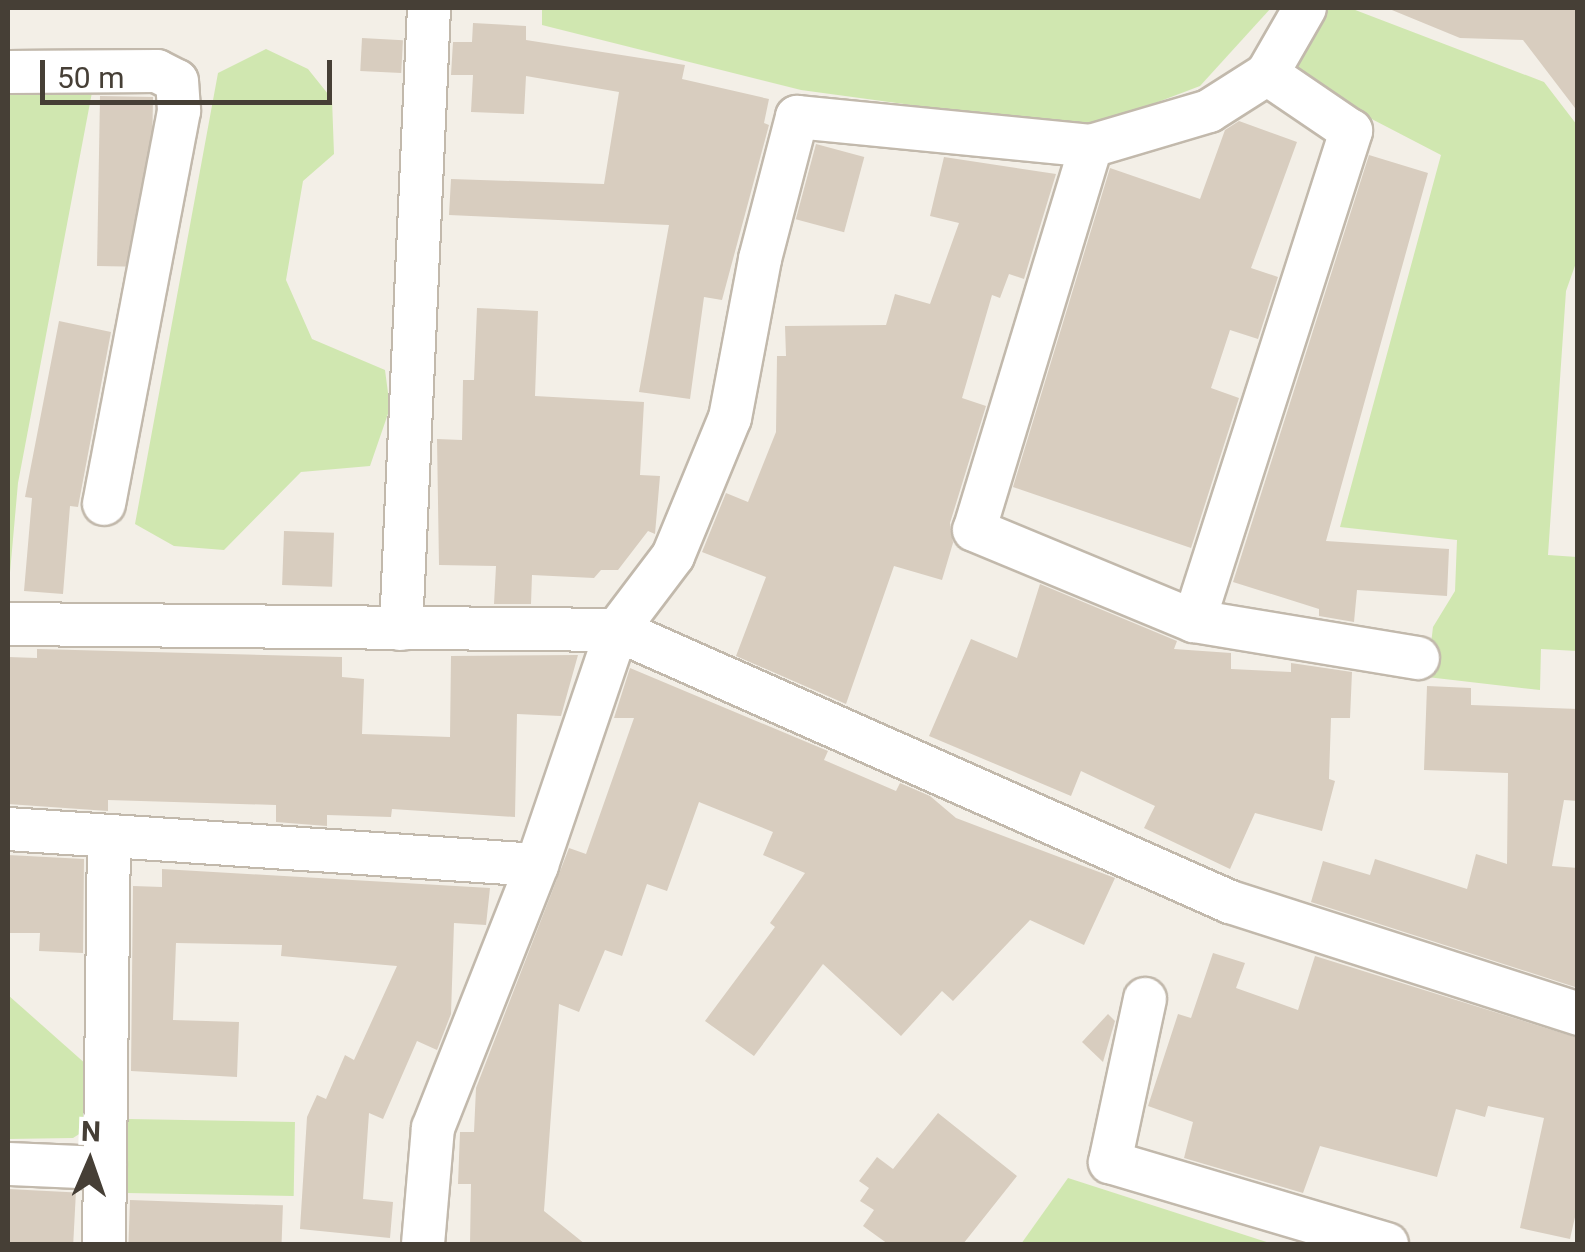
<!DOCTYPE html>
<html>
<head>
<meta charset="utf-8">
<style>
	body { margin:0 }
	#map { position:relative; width:1585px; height:1252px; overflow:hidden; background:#f3efe7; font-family:Roboto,sans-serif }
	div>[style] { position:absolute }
	.green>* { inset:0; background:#d0e7b0; transform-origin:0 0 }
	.building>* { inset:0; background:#d8cdbf; transform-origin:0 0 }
	.roads { filter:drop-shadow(2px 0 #c2b9ac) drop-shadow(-2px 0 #c2b9ac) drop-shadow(0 2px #c2b9ac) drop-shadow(0 -2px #c2b9ac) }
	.street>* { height:42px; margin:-21px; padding:0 21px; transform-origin:21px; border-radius:21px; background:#fff }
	span { translate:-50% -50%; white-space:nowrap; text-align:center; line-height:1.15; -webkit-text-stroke:9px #fff; paint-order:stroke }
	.frame { position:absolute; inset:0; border:10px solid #463f36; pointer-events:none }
	.north { position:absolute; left:40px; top:1112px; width:100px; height:100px; -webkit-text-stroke:8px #fff; paint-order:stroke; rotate:2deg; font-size:28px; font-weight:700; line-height:40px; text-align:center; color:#463f36 }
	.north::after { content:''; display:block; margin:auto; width:35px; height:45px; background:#463f36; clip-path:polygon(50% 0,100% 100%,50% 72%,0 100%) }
	.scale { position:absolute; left:40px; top:60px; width:292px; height:45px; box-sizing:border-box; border:5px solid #463f36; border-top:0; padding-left:12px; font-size:30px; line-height:35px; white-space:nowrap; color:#463f36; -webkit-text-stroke:8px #fff; paint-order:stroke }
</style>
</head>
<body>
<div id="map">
	<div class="green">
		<div style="clip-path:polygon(542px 8px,1271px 8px,1200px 86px,1087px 129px,801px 90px,542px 25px)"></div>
		<div style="clip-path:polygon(1324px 8px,1350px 8px,1544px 82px,1577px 125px,1577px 260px,1566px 291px,1548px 555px,1577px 557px,1577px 651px,1541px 649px,1540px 690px,1427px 677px,1433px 627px,1455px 591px,1457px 540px,1340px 527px,1441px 155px,1287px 75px)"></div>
		<div style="clip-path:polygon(266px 49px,308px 69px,332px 99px,334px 154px,303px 181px,286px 280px,312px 339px,385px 370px,390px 408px,370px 466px,301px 472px,224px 550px,174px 546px,135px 524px,218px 73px)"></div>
		<div style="clip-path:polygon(93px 87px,18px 483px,8px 595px,8px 90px)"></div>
		<div style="clip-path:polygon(8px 995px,96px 1073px,95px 1124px,73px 1138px,8px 1139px)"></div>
		<div style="left:128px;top:1119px;width:167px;height:74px;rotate:1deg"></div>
		<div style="clip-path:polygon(1068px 1178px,1273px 1244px,1021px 1244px)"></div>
	</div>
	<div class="building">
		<div style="clip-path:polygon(1387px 8px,1578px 8px,1578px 112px,1523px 40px,1460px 38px)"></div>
		<div style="clip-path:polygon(473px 23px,526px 26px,526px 40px,685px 65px,682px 79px,769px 99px,764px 123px,769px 125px,722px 300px,704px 297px,690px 399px,639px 392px,669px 225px,449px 215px,451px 179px,604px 184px,619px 92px,526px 76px,524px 114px,471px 112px,473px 75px,451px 75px,453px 42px,472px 42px)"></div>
		<div style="left:362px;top:38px;width:41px;height:33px;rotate:3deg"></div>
		<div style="left:100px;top:96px;width:53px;height:170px;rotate:1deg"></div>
		<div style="clip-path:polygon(1239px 121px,1297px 142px,1251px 268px,1278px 277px,1258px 339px,1230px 330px,1211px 388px,1239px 398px,1191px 548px,1013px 487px,1110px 168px,1200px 199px,1225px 130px)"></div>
		<div style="left:816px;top:144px;width:50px;height:78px;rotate:15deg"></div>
		<div style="clip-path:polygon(1369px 155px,1428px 173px,1326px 541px,1449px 549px,1447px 596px,1357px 590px,1354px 622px,1319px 616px,1319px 609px,1233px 582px)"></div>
		<div style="clip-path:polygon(944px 157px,1056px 174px,1024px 279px,1009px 274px,1000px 298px,992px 295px,962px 398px,986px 406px,950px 523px,953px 543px,942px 580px,894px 566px,846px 704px,736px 656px,766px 577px,702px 552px,726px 493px,748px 502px,776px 432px,777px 356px,786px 356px,785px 326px,886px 325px,895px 294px,930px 304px,959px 223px,930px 216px)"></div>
		<div style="clip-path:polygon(477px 308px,538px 311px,535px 396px,644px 402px,640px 475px,660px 476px,655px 534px,648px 531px,618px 570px,601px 570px,594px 578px,532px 575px,531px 604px,494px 604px,496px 566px,439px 565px,437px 439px,462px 440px,463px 380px,474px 380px)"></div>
		<div style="clip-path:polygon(59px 321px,111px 332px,78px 507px,70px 506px,63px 594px,24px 591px,32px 498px,25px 497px)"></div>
		<div style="left:284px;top:531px;width:50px;height:54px;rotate:2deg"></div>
		<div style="clip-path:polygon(1040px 584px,1177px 641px,1174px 649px,1231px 653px,1231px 669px,1291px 672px,1291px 663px,1352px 672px,1350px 718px,1331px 718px,1329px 779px,1335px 781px,1322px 831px,1255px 813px,1230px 869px,1144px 828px,1155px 806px,1081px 771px,1071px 796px,929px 736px,971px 639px,1017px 658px)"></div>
		<div style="clip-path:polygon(37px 649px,342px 657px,342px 677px,364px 679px,362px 734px,450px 737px,451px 656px,578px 655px,561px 716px,517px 714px,515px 817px,392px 809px,391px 817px,327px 815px,327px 826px,276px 822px,276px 805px,108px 800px,108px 811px,8px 804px,8px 657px,37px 658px)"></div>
		<div style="clip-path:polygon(630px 668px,828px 751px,824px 760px,896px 791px,900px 783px,930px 796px,956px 818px,1115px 878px,1084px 945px,1030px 920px,953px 1001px,942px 991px,901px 1036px,823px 964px,754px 1056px,705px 1021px,775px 927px,770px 923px,805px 873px,763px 855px,773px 832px,699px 802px,667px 891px,647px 884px,622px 956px,605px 950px,579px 1012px,559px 1004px,544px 1211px,585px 1244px,470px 1244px,471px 1184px,458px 1184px,460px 1132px,474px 1132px,476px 1088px,569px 848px,586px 854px,634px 718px,614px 718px)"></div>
		<div style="clip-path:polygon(1427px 686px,1471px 688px,1471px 705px,1578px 709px,1578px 801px,1564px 800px,1552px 866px,1578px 868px,1578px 988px,1311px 902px,1323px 861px,1370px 875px,1375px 859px,1467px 889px,1476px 854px,1507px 864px,1508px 773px,1424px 770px)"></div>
		<div style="clip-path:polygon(8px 855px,84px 859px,83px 953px,39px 951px,40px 933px,8px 933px)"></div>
		<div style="clip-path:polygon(162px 869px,490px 888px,486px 925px,454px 923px,451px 1014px,437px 1050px,417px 1041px,383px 1119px,369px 1113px,363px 1199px,393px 1202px,390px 1238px,300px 1229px,307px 1117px,317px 1095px,326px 1099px,345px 1055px,354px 1060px,397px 966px,281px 956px,282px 945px,176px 943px,173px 1020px,239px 1022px,237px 1077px,131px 1071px,133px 886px,162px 887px)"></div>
		<div style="clip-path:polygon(1213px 953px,1245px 963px,1236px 988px,1298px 1010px,1315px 956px,1578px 1038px,1578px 1204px,1570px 1239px,1520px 1228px,1544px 1118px,1488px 1106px,1485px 1117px,1456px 1109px,1437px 1177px,1320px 1146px,1303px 1193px,1184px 1158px,1193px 1122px,1148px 1106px,1178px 1014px,1191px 1018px)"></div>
		<div style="clip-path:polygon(1108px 1014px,1115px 1021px,1103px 1062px,1082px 1042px)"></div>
		<div style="clip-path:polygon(938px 1113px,1017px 1176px,963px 1244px,888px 1244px,863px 1226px,874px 1210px,860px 1201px,869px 1188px,859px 1181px,877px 1157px,893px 1169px)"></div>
		<div style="left:8px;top:1189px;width:68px;height:55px;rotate:3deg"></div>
		<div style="left:130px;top:1200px;width:153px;height:44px;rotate:2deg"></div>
	</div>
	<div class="roads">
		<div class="street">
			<div style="left:8px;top:72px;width:149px;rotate:-0.4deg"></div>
			<div style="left:157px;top:71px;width:22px;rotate:27deg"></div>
			<div style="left:177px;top:81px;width:30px;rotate:86deg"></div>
			<div style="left:179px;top:111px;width:400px;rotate:100.8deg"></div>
			<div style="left:1091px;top:146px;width:401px;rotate:106.9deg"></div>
			<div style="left:974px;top:530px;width:238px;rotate:22.5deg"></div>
			<div style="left:1194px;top:621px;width:227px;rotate:9.4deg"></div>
			<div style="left:1194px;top:621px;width:515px;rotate:-72.23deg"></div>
			<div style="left:1351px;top:131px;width:102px;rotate:-145.8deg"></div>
			<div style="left:8px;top:624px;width:609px;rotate:0.56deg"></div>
			<div style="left:617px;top:630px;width:671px;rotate:23.93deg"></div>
			<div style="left:1230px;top:902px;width:366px;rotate:17.8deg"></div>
			<div style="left:401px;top:629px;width:622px;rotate:-87.42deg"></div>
			<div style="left:8px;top:829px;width:530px;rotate:3.89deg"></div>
			<div style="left:1145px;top:999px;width:167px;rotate:102.1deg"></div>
			<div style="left:1110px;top:1162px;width:289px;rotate:16.5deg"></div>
			<div style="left:8px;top:1164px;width:97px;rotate:2.4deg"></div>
			<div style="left:104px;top:1244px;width:408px;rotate:-89.3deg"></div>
			<div style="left:423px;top:1244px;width:116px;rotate:-85.1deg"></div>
			<div style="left:433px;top:1128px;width:283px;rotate:-68.4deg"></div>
			<div style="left:537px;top:865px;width:248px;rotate:-71.2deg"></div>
			<div style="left:617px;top:630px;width:93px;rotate:-52.9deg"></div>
			<div style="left:673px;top:556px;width:149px;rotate:-67.6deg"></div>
			<div style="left:730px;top:418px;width:162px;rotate:-79.3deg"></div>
			<div style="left:760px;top:259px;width:147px;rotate:-75.4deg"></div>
			<div style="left:797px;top:117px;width:295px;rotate:5.6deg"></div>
			<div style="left:1091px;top:146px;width:123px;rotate:-16.5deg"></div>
			<div style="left:1209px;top:111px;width:69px;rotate:-32.5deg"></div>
			<div style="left:1267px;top:74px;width:76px;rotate:-60.1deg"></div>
		</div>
	</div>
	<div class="frame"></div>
	<div class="north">N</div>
	<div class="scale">50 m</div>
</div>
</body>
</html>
